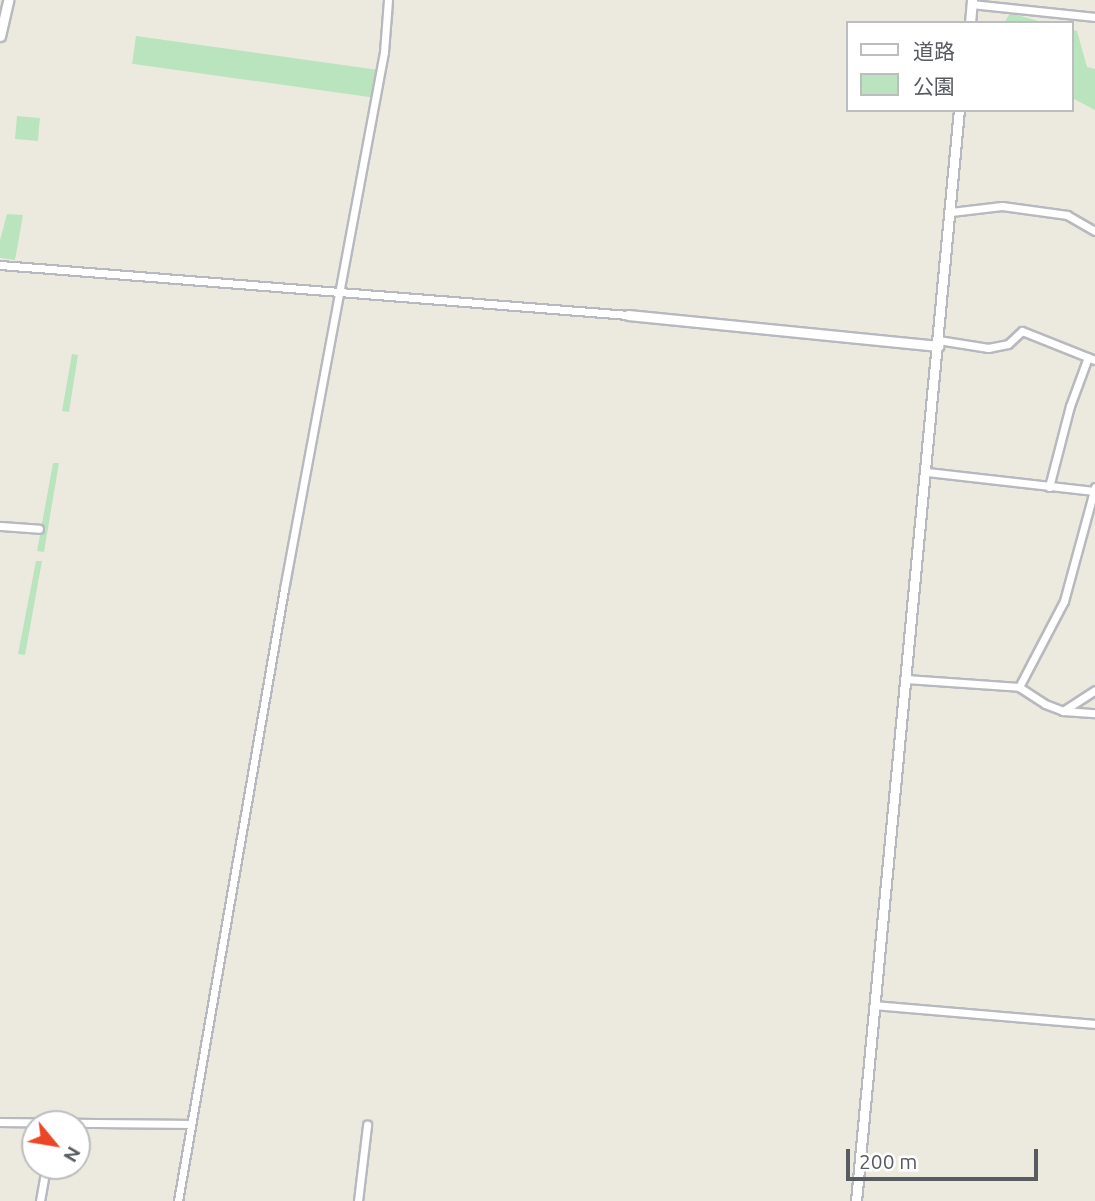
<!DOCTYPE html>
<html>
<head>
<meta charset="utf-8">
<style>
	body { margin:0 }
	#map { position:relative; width:1095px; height:1201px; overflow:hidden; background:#eceadf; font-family:Ubuntu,"Noto Sans JP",sans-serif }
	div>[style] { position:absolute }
	.green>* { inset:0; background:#bae4be; transform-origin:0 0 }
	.stream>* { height:2px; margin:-1px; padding:0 1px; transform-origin:1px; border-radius:1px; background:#9bcaff }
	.roads { filter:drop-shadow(2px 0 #b7b9be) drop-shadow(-2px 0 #b7b9be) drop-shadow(0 2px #b7b9be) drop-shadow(0 -2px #b7b9be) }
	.minor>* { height:7px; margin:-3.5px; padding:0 3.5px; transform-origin:3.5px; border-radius:3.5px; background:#fff }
	.tertiary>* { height:9px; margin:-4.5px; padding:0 4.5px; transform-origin:4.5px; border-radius:4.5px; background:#fff }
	span { translate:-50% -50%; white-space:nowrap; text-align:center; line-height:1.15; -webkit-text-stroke:6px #fff; paint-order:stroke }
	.legend { position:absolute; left:846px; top:21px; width:228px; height:91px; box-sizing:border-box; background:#fff; border:2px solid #bcbdbf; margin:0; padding:9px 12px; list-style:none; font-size:21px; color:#585b60 }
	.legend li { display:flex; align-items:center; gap:14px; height:35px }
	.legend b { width:35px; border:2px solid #bcbdbf }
	.north { position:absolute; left:21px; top:1110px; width:70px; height:70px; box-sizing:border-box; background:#fff; border:2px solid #bcbdbf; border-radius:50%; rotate:120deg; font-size:19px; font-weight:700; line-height:28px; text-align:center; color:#585b60 }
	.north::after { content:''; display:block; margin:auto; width:24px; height:32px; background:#eb4726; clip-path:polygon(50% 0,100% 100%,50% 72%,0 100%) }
	.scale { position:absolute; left:846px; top:1149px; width:192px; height:32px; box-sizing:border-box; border:4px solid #585b60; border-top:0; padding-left:9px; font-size:21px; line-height:24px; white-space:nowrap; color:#585b60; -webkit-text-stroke:5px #fff; paint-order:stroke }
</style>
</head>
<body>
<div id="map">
	<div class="green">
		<div style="clip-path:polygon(1010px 13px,1046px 23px,1004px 23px)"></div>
		<div style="clip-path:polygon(1072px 30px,1077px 31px,1087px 67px,1095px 69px,1095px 110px,1072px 98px)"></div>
		<div style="left:136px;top:36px;width:243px;height:28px;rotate:8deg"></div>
		<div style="left:17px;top:116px;width:23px;height:23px;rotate:5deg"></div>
		<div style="clip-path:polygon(7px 214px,23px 215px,15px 260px,0 258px,0 240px)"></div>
		<div style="clip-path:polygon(72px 354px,78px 355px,69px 412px,62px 411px)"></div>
		<div style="clip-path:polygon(53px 463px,59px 463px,44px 552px,37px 551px)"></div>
		<div style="clip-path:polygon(36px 561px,42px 561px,25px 655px,18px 654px)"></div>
	</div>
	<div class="stream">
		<div style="left:393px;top:3px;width:3px;rotate:-90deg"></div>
		<div style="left:388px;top:51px;width:39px;rotate:-83deg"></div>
		<div style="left:369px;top:153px;width:97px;rotate:-79.3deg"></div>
		<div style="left:345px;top:287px;width:130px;rotate:-79.8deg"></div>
		<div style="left:327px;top:384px;width:89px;rotate:-79.7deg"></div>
		<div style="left:307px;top:487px;width:99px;rotate:-79.5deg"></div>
		<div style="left:290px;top:588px;width:96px;rotate:-80.4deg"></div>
		<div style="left:271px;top:691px;width:97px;rotate:-80deg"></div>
		<div style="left:258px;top:765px;width:68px;rotate:-79.8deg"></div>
		<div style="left:228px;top:935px;width:166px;rotate:-79.9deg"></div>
		<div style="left:196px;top:1120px;width:181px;rotate:-80.1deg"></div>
		<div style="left:188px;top:1166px;width:38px;rotate:-79deg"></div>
		<div style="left:182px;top:1201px;width:30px;rotate:-81deg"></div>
	</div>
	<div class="roads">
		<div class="minor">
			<div style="left:971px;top:4px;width:125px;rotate:6deg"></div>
			<div style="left:951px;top:212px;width:51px;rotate:-6.7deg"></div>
			<div style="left:1002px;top:206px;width:66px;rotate:7.9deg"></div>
			<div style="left:1067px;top:215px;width:32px;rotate:30deg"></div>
			<div style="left:0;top:265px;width:630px;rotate:4.55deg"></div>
			<div style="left:938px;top:340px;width:51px;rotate:9.1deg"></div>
			<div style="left:988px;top:348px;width:20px;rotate:-11deg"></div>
			<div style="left:1008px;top:344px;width:19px;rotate:-43deg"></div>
			<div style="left:1022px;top:331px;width:79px;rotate:21.7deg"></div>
			<div style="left:927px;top:472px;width:168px;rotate:6.5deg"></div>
			<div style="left:1049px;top:487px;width:84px;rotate:-75.5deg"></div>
			<div style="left:1070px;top:406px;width:52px;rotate:-69.8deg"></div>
			<div style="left:0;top:526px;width:39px;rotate:4deg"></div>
			<div style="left:906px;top:679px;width:113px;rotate:4deg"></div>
			<div style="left:1019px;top:687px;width:31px;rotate:33deg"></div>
			<div style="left:1045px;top:704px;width:19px;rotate:21deg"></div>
			<div style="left:1063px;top:711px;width:32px;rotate:4deg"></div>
			<div style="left:1019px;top:687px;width:97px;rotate:-62.4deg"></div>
			<div style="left:1064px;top:601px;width:118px;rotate:-74.8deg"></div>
			<div style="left:1063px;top:711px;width:38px;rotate:-33deg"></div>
			<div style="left:874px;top:1005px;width:222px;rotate:4.9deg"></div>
			<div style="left:0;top:1122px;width:191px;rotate:0.6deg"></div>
			<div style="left:40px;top:1201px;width:36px;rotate:-80deg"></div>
			<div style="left:178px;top:1201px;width:621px;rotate:-80.17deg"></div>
			<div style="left:284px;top:589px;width:546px;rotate:-79.45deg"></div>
			<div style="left:384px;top:52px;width:52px;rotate:-85.6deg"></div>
			<div style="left:358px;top:1201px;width:77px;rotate:-83.2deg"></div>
		</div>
		<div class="tertiary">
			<div style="left:970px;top:23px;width:23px;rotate:-85deg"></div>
			<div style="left:0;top:36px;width:37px;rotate:-77deg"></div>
			<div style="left:628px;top:315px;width:312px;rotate:5.7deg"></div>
			<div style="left:856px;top:1201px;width:1096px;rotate:-84.61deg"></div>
		</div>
	</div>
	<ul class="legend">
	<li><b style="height:9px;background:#fff"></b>道路</li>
	<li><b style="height:19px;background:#bae4be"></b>公園</li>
	</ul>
	<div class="north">N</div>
	<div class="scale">200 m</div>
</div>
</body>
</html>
